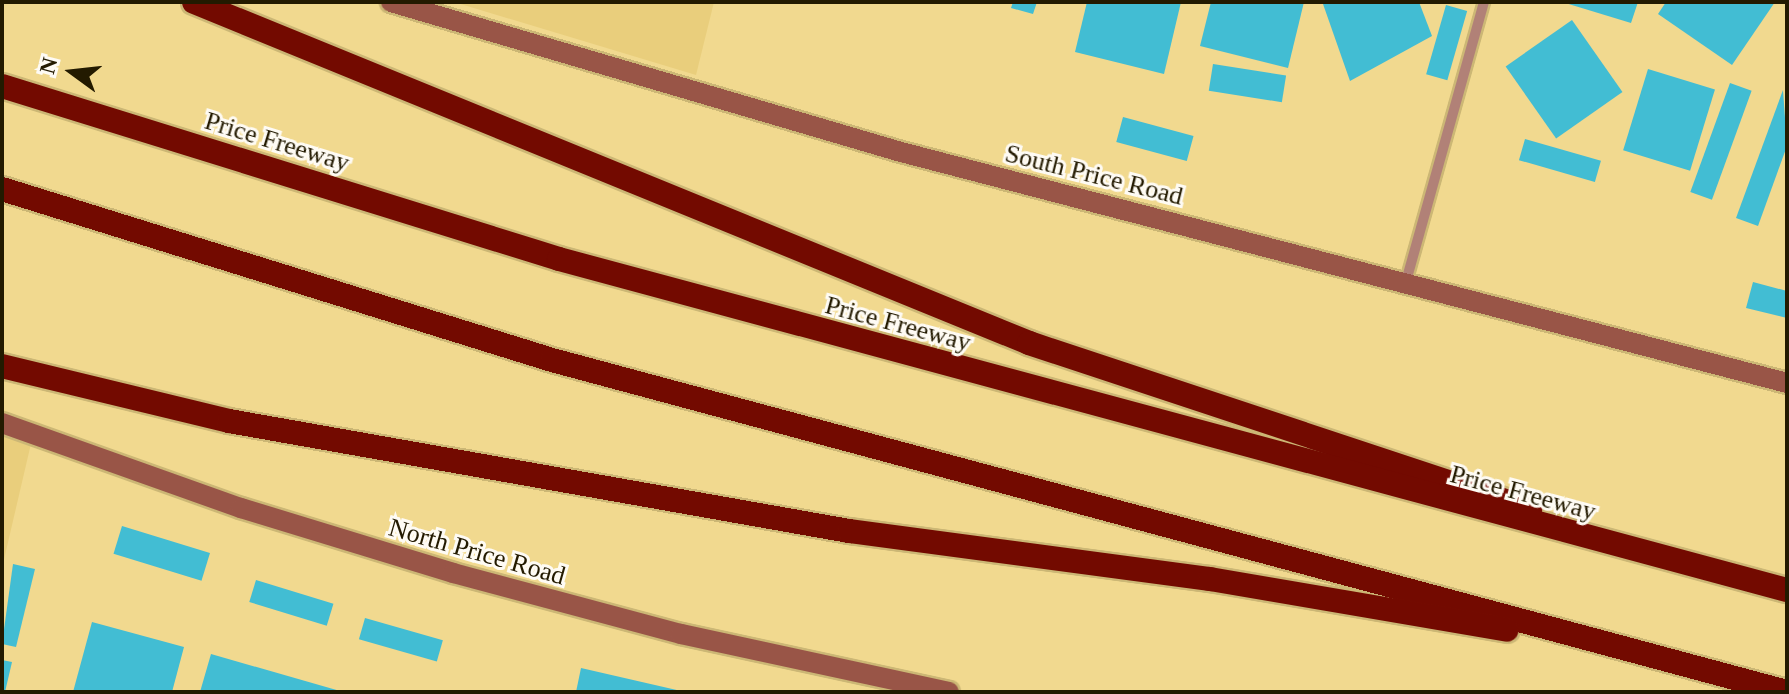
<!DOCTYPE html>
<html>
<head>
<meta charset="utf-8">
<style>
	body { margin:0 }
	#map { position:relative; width:1789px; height:694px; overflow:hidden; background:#f1d98f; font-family:Georgia,serif }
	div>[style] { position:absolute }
	.built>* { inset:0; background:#e9ce7c }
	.building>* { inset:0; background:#42bdd3; transform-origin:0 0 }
	.roads { filter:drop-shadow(2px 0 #ccb775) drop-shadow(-2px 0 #ccb775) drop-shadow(0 2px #ccb775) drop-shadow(0 -2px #ccb775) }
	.service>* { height:10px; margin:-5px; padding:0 5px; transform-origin:5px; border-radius:5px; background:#b18177 }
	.secondary>* { height:20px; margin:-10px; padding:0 10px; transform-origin:10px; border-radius:10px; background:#995547 }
	.motorway>* { height:24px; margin:-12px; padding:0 12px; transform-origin:12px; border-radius:12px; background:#730a00 }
	span { translate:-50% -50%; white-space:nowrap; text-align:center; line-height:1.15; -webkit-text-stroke:6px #fefbf4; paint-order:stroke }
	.street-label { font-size:26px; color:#231a00 }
	.frame { position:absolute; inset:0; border:4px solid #231a00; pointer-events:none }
	.north { position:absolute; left:32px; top:32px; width:80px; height:80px; -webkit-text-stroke:6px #fefbf4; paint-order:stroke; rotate:285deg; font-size:22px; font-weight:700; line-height:32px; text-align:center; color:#231a00 }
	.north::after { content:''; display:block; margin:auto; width:28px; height:36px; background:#231a00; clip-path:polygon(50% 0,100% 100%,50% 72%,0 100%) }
</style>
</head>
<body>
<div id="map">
	<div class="built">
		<div style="clip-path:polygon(454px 2px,714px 2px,696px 75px)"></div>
		<div style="clip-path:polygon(2px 423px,33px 435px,2px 568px)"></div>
	</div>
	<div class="building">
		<div style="clip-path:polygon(1013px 2px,1037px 2px,1033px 14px,1011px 8px)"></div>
		<div style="clip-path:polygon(1087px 2px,1181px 2px,1164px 74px,1075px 52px)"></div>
		<div style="clip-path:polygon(1211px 2px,1304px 2px,1288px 68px,1200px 46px)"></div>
		<div style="clip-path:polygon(1419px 2px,1432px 36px,1350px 81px,1323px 4px)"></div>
		<div style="clip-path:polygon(1562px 2px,1638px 2px,1631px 23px)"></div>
		<div style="clip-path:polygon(1666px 2px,1775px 2px,1732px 65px,1658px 14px)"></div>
		<div style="left:1446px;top:5px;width:22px;height:72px;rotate:16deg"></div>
		<div style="left:1572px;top:20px;width:88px;height:81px;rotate:55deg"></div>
		<div style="left:1213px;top:64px;width:74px;height:27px;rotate:9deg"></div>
		<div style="left:1648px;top:69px;width:70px;height:85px;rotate:17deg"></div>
		<div style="left:1730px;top:83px;width:23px;height:116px;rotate:20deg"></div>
		<div style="clip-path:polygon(1783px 90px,1787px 146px,1758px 226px,1736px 218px)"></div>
		<div style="left:1123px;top:117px;width:73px;height:26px;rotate:15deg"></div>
		<div style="left:1525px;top:139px;width:79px;height:22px;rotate:16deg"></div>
		<div style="clip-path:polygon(1753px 282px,1787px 291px,1787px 318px,1746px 308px)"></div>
		<div style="left:122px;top:526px;width:92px;height:29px;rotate:17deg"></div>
		<div style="clip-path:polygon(13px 564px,35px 569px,16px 647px,2px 644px)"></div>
		<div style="left:256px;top:580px;width:81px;height:23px;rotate:17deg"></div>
		<div style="left:365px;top:618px;width:81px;height:22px;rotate:16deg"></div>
		<div style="clip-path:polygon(92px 622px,184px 647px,172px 692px,73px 692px)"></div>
		<div style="clip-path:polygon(211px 654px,340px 691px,340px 692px,200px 692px)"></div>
		<div style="clip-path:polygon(2px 660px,12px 662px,5px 692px,2px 692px)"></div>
		<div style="clip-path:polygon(581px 668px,681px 691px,681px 692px,576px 692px)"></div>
	</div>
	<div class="roads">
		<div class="service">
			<div style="left:1405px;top:285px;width:294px;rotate:-74.4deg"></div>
		</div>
		<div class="secondary">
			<div style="left:391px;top:2px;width:532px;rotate:16.39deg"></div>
			<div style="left:901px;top:152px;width:916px;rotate:14.61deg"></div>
			<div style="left:2px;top:423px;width:254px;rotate:19.6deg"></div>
			<div style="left:241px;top:508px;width:222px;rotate:17deg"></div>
			<div style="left:453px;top:573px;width:236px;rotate:15deg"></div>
			<div style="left:681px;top:634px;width:274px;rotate:12.2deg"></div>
		</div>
		<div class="motorway">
			<div style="left:194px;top:2px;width:902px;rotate:22.21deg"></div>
			<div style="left:1029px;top:343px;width:528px;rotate:18.33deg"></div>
			<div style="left:2px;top:86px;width:583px;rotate:17.25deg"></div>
			<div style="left:559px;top:259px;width:1272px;rotate:15.09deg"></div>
			<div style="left:2px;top:189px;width:576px;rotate:17.27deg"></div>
			<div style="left:552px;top:360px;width:1279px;rotate:15.05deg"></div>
			<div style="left:2px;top:366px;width:234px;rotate:13.6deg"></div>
			<div style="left:229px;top:421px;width:630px;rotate:10.06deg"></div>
			<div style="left:849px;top:531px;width:364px;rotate:7.6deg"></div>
			<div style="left:1210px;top:579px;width:301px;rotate:9.7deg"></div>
		</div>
	</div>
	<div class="street-label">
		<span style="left:277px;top:142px;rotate:17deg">Price Freeway</span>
		<span style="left:1094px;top:175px;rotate:14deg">South Price Road</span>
		<span style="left:898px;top:324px;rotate:15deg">Price Freeway</span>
		<span style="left:1523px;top:493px;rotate:15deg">Price Freeway</span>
		<span style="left:477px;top:552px;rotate:16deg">North Price Road</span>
	</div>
	<div class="frame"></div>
	<div class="north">N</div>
</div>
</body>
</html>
